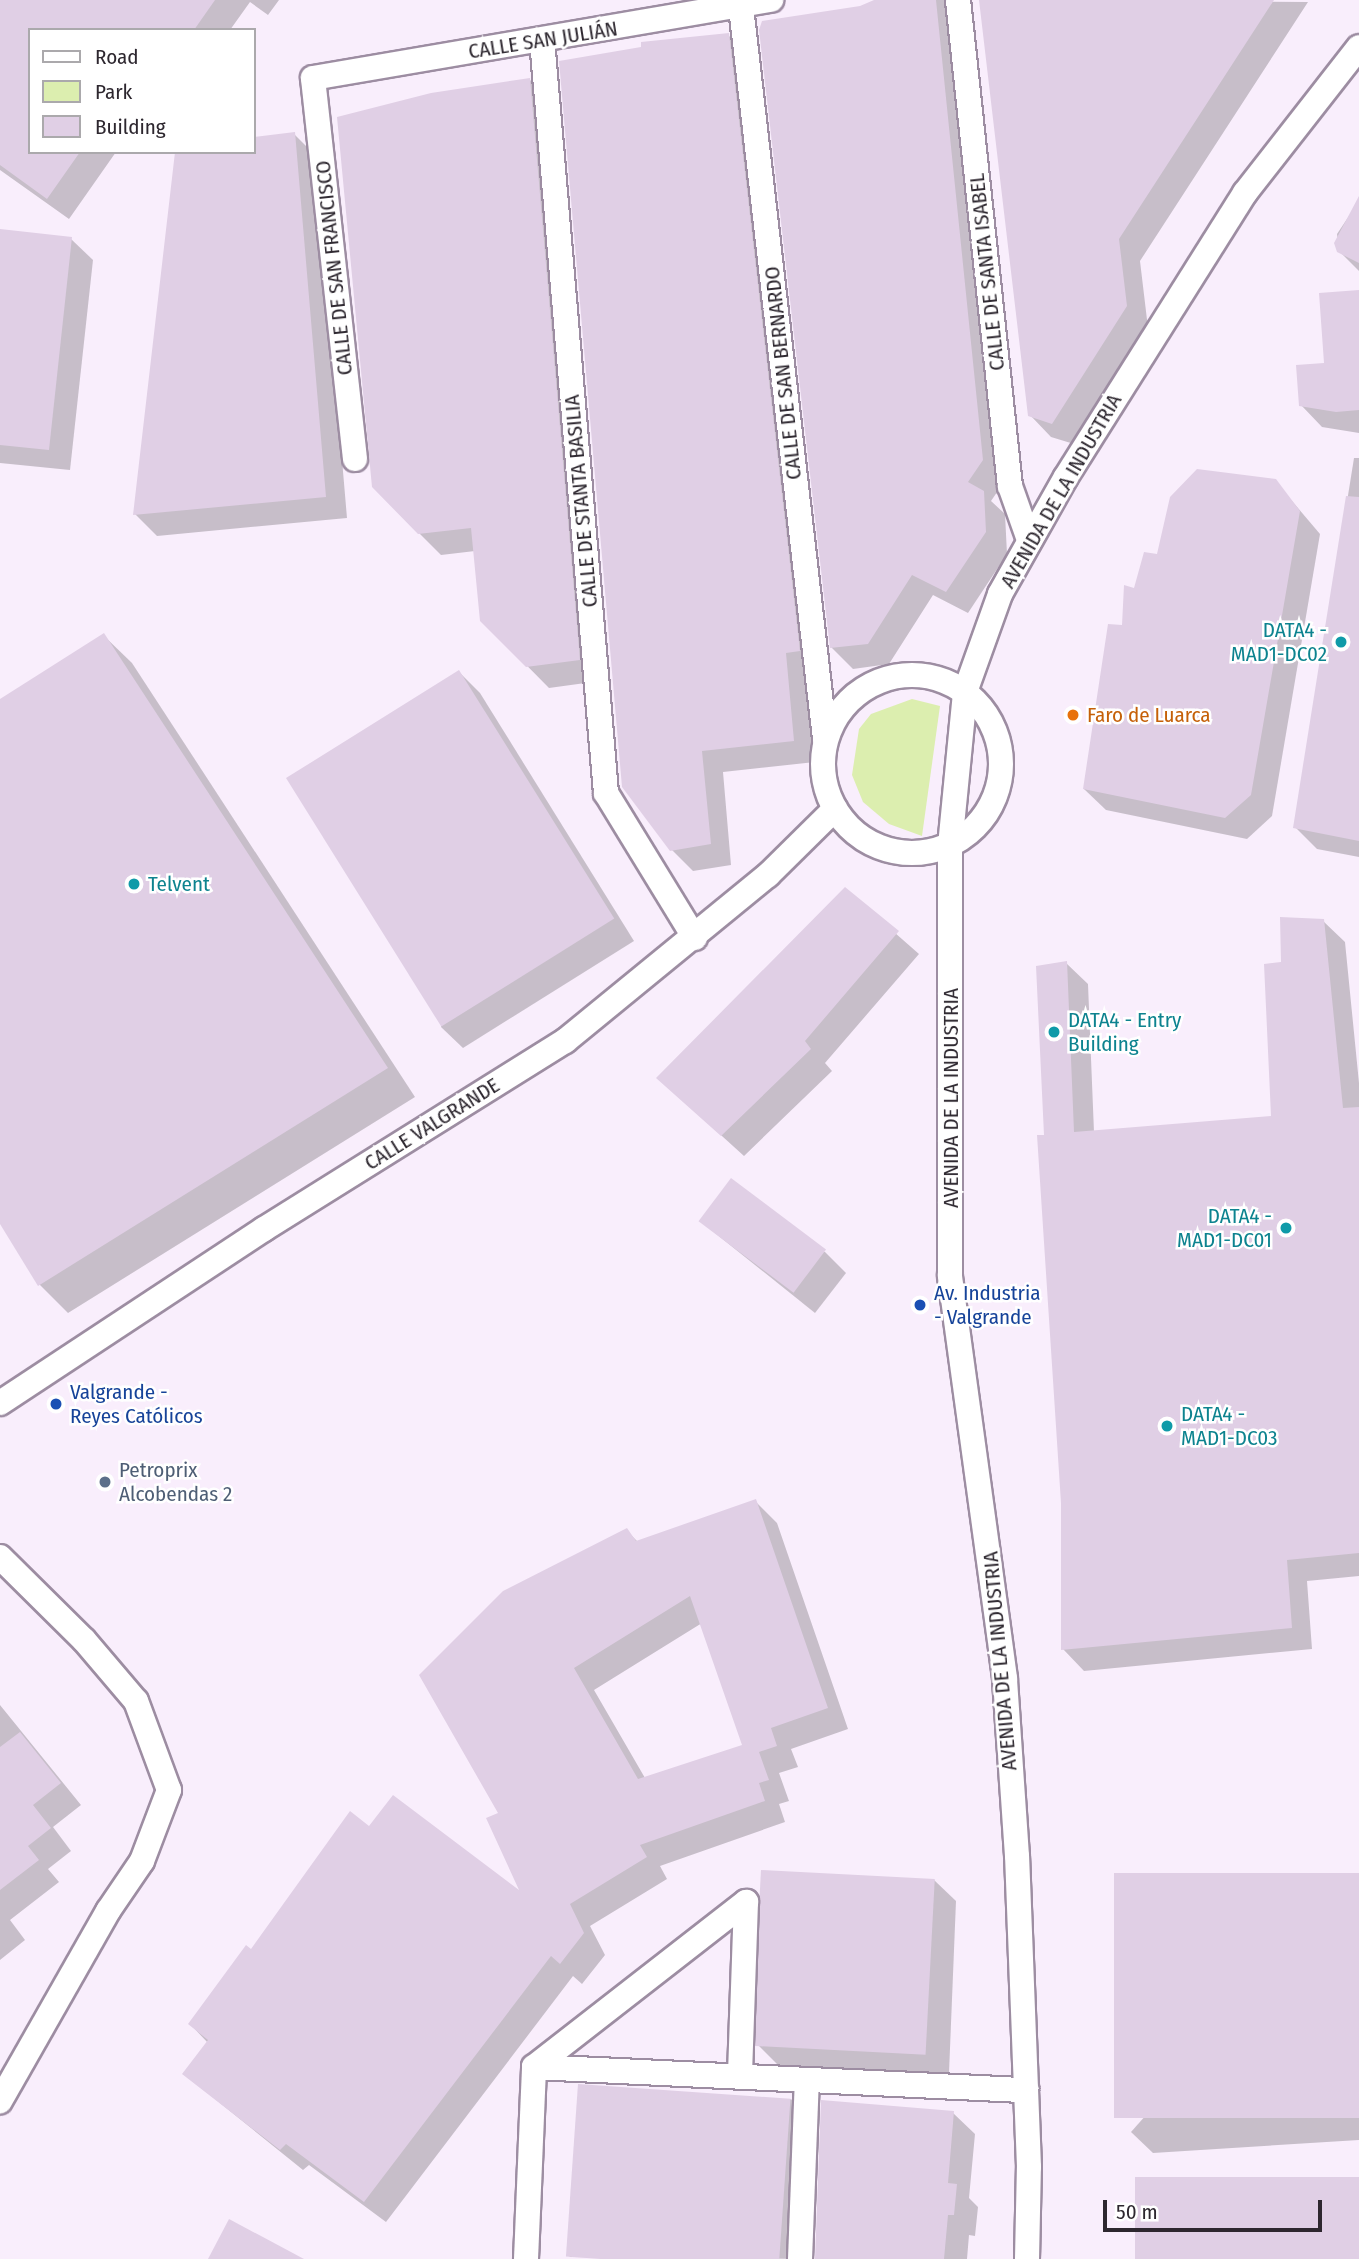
<!DOCTYPE html>
<html>
<head>
<meta charset="utf-8">
<style>
	body { margin:0 }
	#map { position:relative; width:1359px; height:2259px; overflow:hidden; background:#f9eefc; font-family:"Fira Sans Condensed",sans-serif }
	div>[style] { position:absolute }
	.green>* { inset:0; background:#dceeaf }
	.shadow>* { inset:0; background:#0003 }
	.building>* { inset:0; background:#e0cfe5; transform-origin:0 0 }
	.roads { filter:drop-shadow(2px 0 #9d8da2) drop-shadow(-2px 0 #9d8da2) drop-shadow(0 2px #9d8da2) drop-shadow(0 -2px #9d8da2) }
	.street>* { height:24px; margin:-12px; padding:0 12px; transform-origin:12px; border-radius:12px; background:#fff }
	.street>.ring { margin:-12px; padding:0; box-sizing:content-box; background:none; border:24px solid #fff; border-radius:50% }
	.dots>* { width:19px; height:19px; translate:-50% -50%; box-sizing:border-box; border:4px solid #fff; border-radius:50% }
	span { translate:-50% -50%; white-space:nowrap; text-align:center; line-height:1.15; -webkit-text-stroke:5px #fff; paint-order:stroke }
	.street-label { font-size:21px; color:#2d272f }
	.culture-label { font-size:21px; color:#0d838f }
	.right { translate:-100% -50%; text-align:right }
	.left { translate:0 -50%; text-align:left }
	.food-label { font-size:21px; color:#c56008 }
	.transit-label { font-size:21px; color:#164399 }
	.service-label { font-size:21px; color:#4e5e75 }
	.legend { position:absolute; left:28px; top:28px; width:228px; height:126px; box-sizing:border-box; background:#fff; border:2px solid #aba9ac; margin:0; padding:9px 12px; list-style:none; font-size:21px; color:#2d272f }
	.legend li { display:flex; align-items:center; gap:14px; height:35px }
	.legend b { width:35px; border:2px solid #aba9ac }
	.scale { position:absolute; left:1103px; top:2200px; width:219px; height:32px; box-sizing:border-box; border:4px solid #2d272f; border-top:0; padding-left:9px; font-size:21px; line-height:24px; white-space:nowrap; color:#2d272f; -webkit-text-stroke:5px #fff; paint-order:stroke }
</style>
</head>
<body>
<div id="map">
	<div class="green">
		<div style="clip-path:polygon(912px 699px,940px 706px,922px 836px,889px 824px,863px 802px,852px 775px,859px 729px,871px 714px)"></div>
	</div>
	<div class="shadow">
		<div style="clip-path:polygon(0 0,279px 0,268px 15px,250px 2px,230px 30px,30px 30px,30px 152px,116px 152px,69px 219px,0 170px)"></div>
		<div style="clip-path:polygon(888px 0,947px 0,1004px 482px,991px 501px,1005px 514px,1007px 554px,968px 613px,933px 595px,889px 664px,853px 669px,831px 647px,860px 8px)"></div>
		<div style="clip-path:polygon(981px 0,1308px 2px,1140px 261px,1148px 328px,1074px 444px,1051px 437px,1030px 415px)"></div>
		<div style="clip-path:polygon(728px 35px,750px 57px,815px 762px,723px 772px,731px 865px,693px 871px,671px 849px)"></div>
		<div style="clip-path:polygon(530px 80px,551px 102px,600px 681px,549px 688px,482px 620px,475px 551px,441px 555px,373px 487px)"></div>
		<div style="clip-path:polygon(294px 134px,316px 156px,347px 518px,157px 536px,135px 514px,254px 152px,254px 138px)"></div>
		<div style="clip-path:polygon(1359px 201px,1359px 271px,1339px 251px,1337px 234px)"></div>
		<div style="clip-path:polygon(0 231px,71px 239px,93px 260px,70px 470px,0 463px)"></div>
		<div style="clip-path:polygon(1359px 291px,1359px 433px,1322px 427px,1301px 405px,1326px 365px)"></div>
		<div style="clip-path:polygon(1354px 458px,1359px 458px,1359px 857px,1317px 849px,1295px 827px)"></div>
		<div style="clip-path:polygon(1275px 481px,1320px 534px,1272px 816px,1247px 839px,1106px 810px,1084px 789px,1136px 590px,1158px 556px)"></div>
		<div style="clip-path:polygon(103px 635px,132px 663px,415px 1097px,68px 1313px,40px 1285px,0 1221px,0 701px)"></div>
		<div style="clip-path:polygon(459px 672px,480px 693px,634px 941px,463px 1048px,441px 1027px)"></div>
		<div style="clip-path:polygon(845px 889px,919px 954px,825px 1063px,832px 1071px,744px 1156px,658px 1078px)"></div>
		<div style="clip-path:polygon(1323px 921px,1345px 942px,1359px 1083px,1359px 1576px,1307px 1581px,1312px 1649px,1084px 1671px,1063px 1649px,1062px 1503px,1046px 1136px,1066px 963px,1088px 984px,1094px 1132px,1273px 1117px,1283px 964px)"></div>
		<div style="clip-path:polygon(700px 1221px,825px 1252px,846px 1273px,815px 1313px)"></div>
		<div style="clip-path:polygon(evenodd,755px 1501px,777px 1523px,848px 1729px,791px 1749px,798px 1767px,779px 1773px,789px 1801px,779px 1804px,785px 1822px,660px 1866px,667px 1879px,590px 1926px,605px 1955px,582px 1984px,573px 1976px,386px 2222px,309px 2165px,303px 2170px,184px 2074px,208px 2043px,190px 2024px,252px 1951px,370px 1829px,524px 1895px,501px 1814px,626px 1530px,638px 1542px,755px 1501px,702px 1623px,744px 1746px,645px 1778px,594px 1690px,702px 1623px)"></div>
		<div style="clip-path:polygon(0 1705px,81px 1805px,53px 1827px,71px 1851px,48px 1869px,59px 1882px,10px 1920px,25px 1940px,0 1960px)"></div>
		<div style="clip-path:polygon(1359px 1875px,1359px 2140px,1153px 2153px,1131px 2132px)"></div>
		<div style="clip-path:polygon(934px 1880px,956px 1901px,949px 2073px,779px 2066px,758px 2045px)"></div>
		<div style="clip-path:polygon(791px 2099px,812px 2121px,807px 2259px,569px 2257px)"></div>
		<div style="clip-path:polygon(953px 2113px,975px 2134px,969px 2198px,978px 2207px,975px 2236px,969px 2235px,967px 2259px,817px 2259px)"></div>
	</div>
	<div class="building">
		<div style="clip-path:polygon(0 0,215px 0,194px 30px,30px 30px,30px 152px,80px 152px,47px 199px,0 165px)"></div>
		<div style="clip-path:polygon(874px 0,936px 0,983px 460px,968px 482px,984px 491px,986px 532px,946px 592px,912px 575px,868px 644px,830px 648px,759px 30px,762px 21px,860px 6px)"></div>
		<div style="clip-path:polygon(979px 0,1274px 0,1119px 239px,1127px 306px,1052px 424px,1028px 416px)"></div>
		<div style="clip-path:polygon(729px 33px,800px 651px,786px 653px,794px 741px,702px 751px,711px 844px,670px 851px,622px 787px,559px 61px,641px 47px,641px 42px)"></div>
		<div style="clip-path:polygon(530px 78px,580px 660px,526px 667px,480px 621px,471px 528px,418px 534px,372px 487px,337px 117px,431px 93px)"></div>
		<div style="clip-path:polygon(295px 132px,326px 497px,133px 515px,175px 152px,254px 152px,254px 137px)"></div>
		<div style="clip-path:polygon(1359px 196px,1359px 263px,1337px 252px,1334px 243px)"></div>
		<div style="clip-path:polygon(0 229px,72px 237px,49px 450px,0 445px)"></div>
		<div style="clip-path:polygon(1359px 290px,1359px 410px,1336px 412px,1299px 406px,1296px 365px,1324px 363px,1319px 293px)"></div>
		<div style="clip-path:polygon(1197px 469px,1276px 479px,1300px 511px,1251px 795px,1225px 818px,1083px 789px,1108px 624px,1122px 625px,1124px 585px,1134px 588px,1144px 552px,1157px 554px,1170px 497px)"></div>
		<div style="clip-path:polygon(1346px 496px,1359px 497px,1359px 841px,1293px 828px)"></div>
		<div style="clip-path:polygon(104px 633px,388px 1068px,38px 1286px,0 1224px,0 699px)"></div>
		<div style="left:459px;top:670px;width:293px;height:204px;rotate:58deg"></div>
		<div style="clip-path:polygon(845px 887px,899px 931px,805px 1041px,811px 1049px,721px 1136px,656px 1078px)"></div>
		<div style="clip-path:polygon(1280px 917px,1324px 919px,1343px 1108px,1359px 1107px,1359px 1553px,1287px 1560px,1292px 1628px,1061px 1650px,1061px 1503px,1037px 1135px,1044px 1135px,1036px 966px,1067px 961px,1074px 1132px,1271px 1116px,1264px 964px,1281px 962px)"></div>
		<div style="left:731px;top:1178px;width:119px;height:54px;rotate:37deg"></div>
		<div style="clip-path:polygon(evenodd,756px 1499px,828px 1708px,771px 1728px,777px 1746px,759px 1752px,769px 1780px,759px 1783px,765px 1801px,640px 1845px,647px 1857px,570px 1904px,584px 1933px,560px 1964px,551px 1956px,364px 2202px,286px 2144px,280px 2150px,182px 2074px,208px 2040px,188px 2024px,246px 1945px,251px 1949px,350px 1811px,369px 1826px,393px 1795px,519px 1890px,486px 1818px,498px 1813px,419px 1675px,503px 1591px,627px 1528px,636px 1541px,756px 1499px,690px 1596px,742px 1745px,638px 1779px,574px 1668px,690px 1596px)"></div>
		<div style="clip-path:polygon(20px 1732px,61px 1783px,33px 1805px,51px 1828px,28px 1846px,39px 1860px,0 1890px,0 1747px)"></div>
		<div style="left:761px;top:1870px;width:174px;height:176px;rotate:3deg"></div>
		<div style="left:1359px;top:1873px;width:245px;height:245px;rotate:90deg"></div>
		<div style="left:578px;top:2084px;width:213px;height:173px;rotate:4deg"></div>
		<div style="clip-path:polygon(821px 2100px,954px 2111px,948px 2183px,957px 2184px,954px 2215px,948px 2215px,944px 2259px,815px 2259px)"></div>
		<div style="left:1359px;top:2177px;width:82px;height:224px;rotate:90deg"></div>
		<div style="clip-path:polygon(229px 2219px,304px 2259px,208px 2259px)"></div>
	</div>
	<div class="roads">
		<div class="street">
			<div style="left:958px;top:0;width:489px;rotate:83.9deg"></div>
			<div style="left:1010px;top:486px;width:57px;rotate:70.6deg"></div>
			<div style="left:741px;top:7px;width:737px;rotate:83.45deg"></div>
			<div style="left:542px;top:40px;width:756px;rotate:85.14deg"></div>
			<div style="left:606px;top:793px;width:170px;rotate:58.5deg"></div>
			<div style="left:355px;top:459px;width:383px;rotate:-96.3deg"></div>
			<div style="left:313px;top:78px;width:465px;rotate:-9.7deg"></div>
			<div class="ring" style="left:823px;top:675px;width:154px;height:154px"></div>
			<div style="left:0;top:1403px;width:316px;rotate:-33.4deg"></div>
			<div style="left:264px;top:1229px;width:355px;rotate:-32deg"></div>
			<div style="left:565px;top:1041px;width:262px;rotate:-39.3deg"></div>
			<div style="left:768px;top:875px;width:94px;rotate:-44.6deg"></div>
			<div style="left:0;top:1557px;width:118px;rotate:44.7deg"></div>
			<div style="left:84px;top:1640px;width:80px;rotate:49.6deg"></div>
			<div style="left:136px;top:1701px;width:95px;rotate:69.7deg"></div>
			<div style="left:169px;top:1790px;width:76px;rotate:110.8deg"></div>
			<div style="left:142px;top:1861px;width:60px;rotate:124.2deg"></div>
			<div style="left:108px;top:1911px;width:219px;rotate:119.6deg"></div>
			<div style="left:534px;top:2067px;width:269px;rotate:-37.9deg"></div>
			<div style="left:746px;top:1902px;width:175px;rotate:92deg"></div>
			<div style="left:526px;top:2259px;width:192px;rotate:-87.6deg"></div>
			<div style="left:534px;top:2067px;width:493px;rotate:2.7deg"></div>
			<div style="left:800px;top:2259px;width:179px;rotate:-87.8deg"></div>
			<div style="left:1027px;top:2259px;width:92px;rotate:-88.8deg"></div>
			<div style="left:1029px;top:2167px;width:311px;rotate:-92.2deg"></div>
			<div style="left:1017px;top:1856px;width:178px;rotate:-93.9deg"></div>
			<div style="left:1005px;top:1678px;width:406px;rotate:-97.8deg"></div>
			<div style="left:950px;top:1276px;width:430px;rotate:-90deg"></div>
			<div style="left:950px;top:846px;width:155px;rotate:-84.4deg"></div>
			<div style="left:965px;top:692px;width:104px;rotate:-70.3deg"></div>
			<div style="left:1000px;top:594px;width:134px;rotate:-60.6deg"></div>
			<div style="left:1066px;top:477px;width:336px;rotate:-57.8deg"></div>
			<div style="left:1245px;top:193px;width:185px;rotate:-52deg"></div>
		</div>
	</div>
	<div class="dots">
		<div style="left:1341px;top:642px;background:#0f9aa8"></div>
		<div style="left:1073px;top:715px;background:#e8710a"></div>
		<div style="left:134px;top:884px;background:#0f9aa8"></div>
		<div style="left:1054px;top:1032px;background:#0f9aa8"></div>
		<div style="left:1286px;top:1228px;background:#0f9aa8"></div>
		<div style="left:920px;top:1305px;background:#1a4fb4"></div>
		<div style="left:56px;top:1404px;background:#1a4fb4"></div>
		<div style="left:1167px;top:1426px;background:#0f9aa8"></div>
		<div style="left:105px;top:1482px;background:#5c6f8a"></div>
	</div>
	<div class="street-label">
		<span style="left:543px;top:40px;rotate:-9deg">CALLE SAN JULIÁN</span>
		<span style="left:334px;top:268px;rotate:-96deg">CALLE DE SAN FRANCISCO</span>
		<span style="left:987px;top:272px;rotate:-96deg">CALLE DE SANTA ISABEL</span>
		<span style="left:783px;top:373px;rotate:-96deg">CALLE DE SAN BERNARDO</span>
		<span style="left:1061px;top:491px;rotate:-60deg">AVENIDA DE LA INDUSTRIA</span>
		<span style="left:581px;top:501px;rotate:-95deg">CALLE DE STANTA BASILIA</span>
		<span style="left:951px;top:1098px;rotate:-90deg">AVENIDA DE LA INDUSTRIA</span>
		<span style="left:432px;top:1124px;rotate:-32deg">CALLE VALGRANDE</span>
		<span style="left:1000px;top:1661px;rotate:-95deg">AVENIDA DE LA INDUSTRIA</span>
	</div>
	<div class="culture-label">
		<span class="right" style="left:1327px;top:642px">DATA4 -<br>MAD1-DC02</span>
		<span class="left" style="left:148px;top:884px">Telvent</span>
		<span class="left" style="left:1068px;top:1032px">DATA4 - Entry<br>Building</span>
		<span class="right" style="left:1272px;top:1228px">DATA4 -<br>MAD1-DC01</span>
		<span class="left" style="left:1181px;top:1426px">DATA4 -<br>MAD1-DC03</span>
	</div>
	<div class="food-label">
		<span class="left" style="left:1087px;top:715px">Faro de Luarca</span>
	</div>
	<div class="transit-label">
		<span class="left" style="left:934px;top:1305px">Av. Industria<br>- Valgrande</span>
		<span class="left" style="left:70px;top:1404px">Valgrande -<br>Reyes Católicos</span>
	</div>
	<div class="service-label">
		<span class="left" style="left:119px;top:1482px">Petroprix<br>Alcobendas 2</span>
	</div>
	<ul class="legend">
	<li><b style="height:9px;background:#fff"></b>Road</li>
	<li><b style="height:19px;background:#dceeaf"></b>Park</li>
	<li><b style="height:19px;background:#e0cfe5"></b>Building</li>
	</ul>
	<div class="scale">50 m</div>
</div>
</body>
</html>
